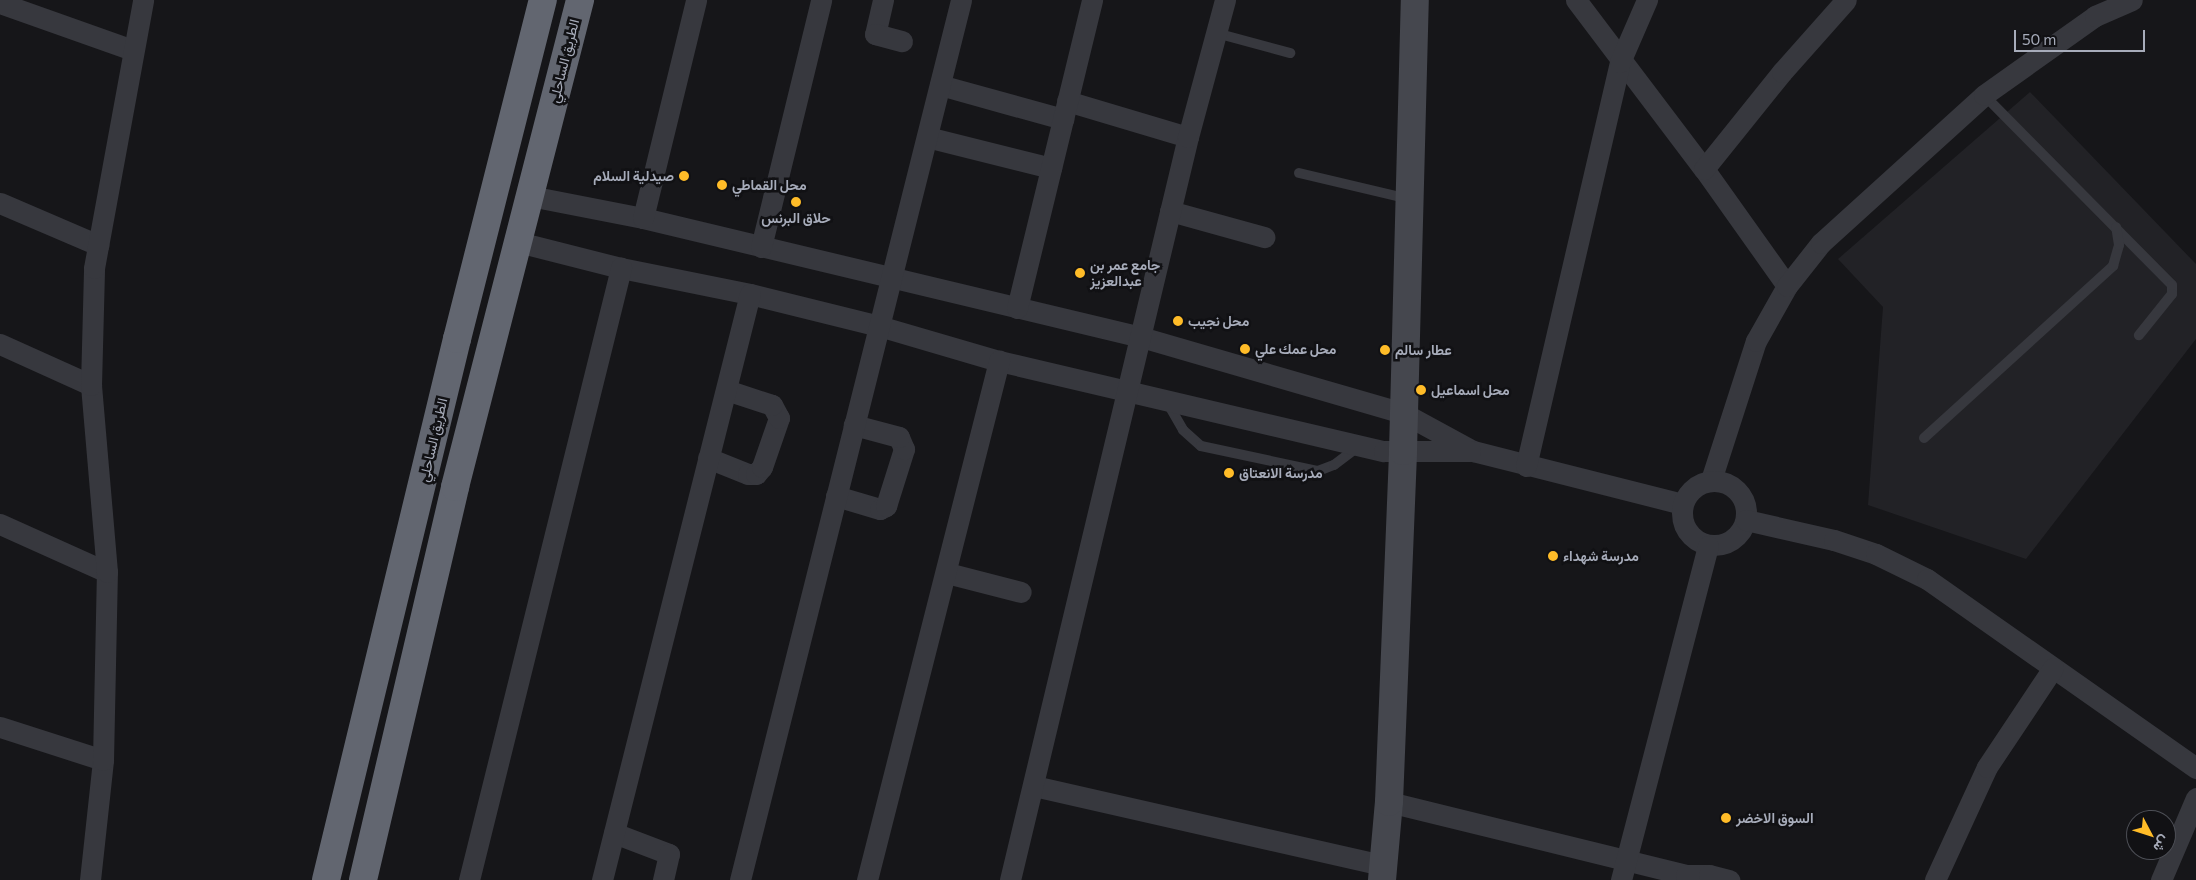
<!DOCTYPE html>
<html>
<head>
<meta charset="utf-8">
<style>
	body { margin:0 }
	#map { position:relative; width:2196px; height:880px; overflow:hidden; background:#161619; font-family:Commissioner,Vazirmatn,sans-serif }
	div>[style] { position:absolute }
	.built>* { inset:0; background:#222226 }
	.lane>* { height:10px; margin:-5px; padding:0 5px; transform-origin:5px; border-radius:5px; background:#37383e }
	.street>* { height:21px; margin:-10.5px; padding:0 10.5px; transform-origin:10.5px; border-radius:10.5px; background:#37383e }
	.street>.ring { margin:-10.5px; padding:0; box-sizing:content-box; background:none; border:21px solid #37383e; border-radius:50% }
	.secondary>* { height:28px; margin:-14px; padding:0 14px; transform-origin:14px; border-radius:14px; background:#45474e }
	.highway>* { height:28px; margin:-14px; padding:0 14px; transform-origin:14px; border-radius:14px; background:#626670 }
	.dots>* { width:14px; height:14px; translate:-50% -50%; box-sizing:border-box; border:2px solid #111114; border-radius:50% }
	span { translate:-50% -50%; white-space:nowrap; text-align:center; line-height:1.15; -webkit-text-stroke:5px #111114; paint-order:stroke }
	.street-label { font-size:14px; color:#a7acba }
	.poi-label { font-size:14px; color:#a7acba; font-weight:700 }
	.right { translate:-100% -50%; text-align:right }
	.left { translate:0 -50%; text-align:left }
	.north { position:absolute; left:2126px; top:810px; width:50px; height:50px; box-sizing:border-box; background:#111114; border:1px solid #4d4f56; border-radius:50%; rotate:130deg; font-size:14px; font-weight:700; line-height:20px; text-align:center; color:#a7acba }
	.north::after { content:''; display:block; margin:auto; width:18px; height:22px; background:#ffbc28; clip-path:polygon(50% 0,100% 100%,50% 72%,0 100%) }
	.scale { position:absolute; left:2014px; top:30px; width:131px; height:22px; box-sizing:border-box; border:2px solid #a7acba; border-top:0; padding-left:6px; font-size:15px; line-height:18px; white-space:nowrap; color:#a7acba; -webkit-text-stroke:4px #111114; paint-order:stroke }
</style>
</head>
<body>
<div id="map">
	<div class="built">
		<div style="clip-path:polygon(2030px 92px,2196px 264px,2196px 339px,2026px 559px,1868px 505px,1883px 307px,1838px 259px)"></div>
	</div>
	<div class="lane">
		<div style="left:1216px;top:33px;width:77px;rotate:15.1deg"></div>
		<div style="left:1984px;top:95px;width:267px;rotate:45.3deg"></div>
		<div style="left:2172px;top:285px;width:9px;rotate:90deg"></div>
		<div style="left:2172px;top:294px;width:53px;rotate:128.8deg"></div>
		<div style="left:1299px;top:173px;width:113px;rotate:13.3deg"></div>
		<div style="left:1167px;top:402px;width:32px;rotate:60deg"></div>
		<div style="left:1183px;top:430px;width:24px;rotate:42deg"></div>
		<div style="left:1201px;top:446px;width:120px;rotate:12.1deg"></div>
		<div style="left:1318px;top:471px;width:17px;rotate:-21deg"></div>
		<div style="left:1334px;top:465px;width:31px;rotate:-37deg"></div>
		<div style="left:1924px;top:438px;width:256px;rotate:-42.3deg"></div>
		<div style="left:2113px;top:266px;width:22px;rotate:-74deg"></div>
		<div style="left:2119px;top:245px;width:18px;rotate:-99deg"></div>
	</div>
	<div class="street">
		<div style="left:883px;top:0;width:35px;rotate:103deg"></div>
		<div style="left:875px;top:34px;width:28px;rotate:15deg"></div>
		<div style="left:1576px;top:0;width:212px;rotate:52.9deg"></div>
		<div style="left:1704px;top:169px;width:143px;rotate:54.6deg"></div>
		<div style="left:0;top:3px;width:141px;rotate:19.5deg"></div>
		<div style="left:940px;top:85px;width:128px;rotate:15.5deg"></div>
		<div style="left:1067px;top:101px;width:126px;rotate:16.6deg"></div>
		<div style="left:927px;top:137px;width:128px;rotate:14deg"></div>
		<div style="left:1704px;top:169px;width:124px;rotate:-51.2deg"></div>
		<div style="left:1782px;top:72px;width:96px;rotate:-48.4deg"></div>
		<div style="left:530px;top:196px;width:115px;rotate:11deg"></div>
		<div style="left:643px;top:218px;width:512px;rotate:13.44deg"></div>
		<div style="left:1141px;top:337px;width:273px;rotate:16.2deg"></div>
		<div style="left:1403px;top:413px;width:80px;rotate:28.5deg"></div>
		<div style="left:1473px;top:451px;width:216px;rotate:14.2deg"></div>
		<div style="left:0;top:203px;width:107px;rotate:23.2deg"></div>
		<div style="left:1170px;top:211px;width:98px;rotate:15.5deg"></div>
		<div style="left:643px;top:218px;width:224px;rotate:-76.3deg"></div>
		<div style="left:518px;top:242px;width:106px;rotate:14.2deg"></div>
		<div style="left:621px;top:268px;width:132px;rotate:11.4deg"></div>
		<div style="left:750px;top:294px;width:133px;rotate:13.9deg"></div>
		<div style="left:879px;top:326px;width:125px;rotate:16.3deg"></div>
		<div style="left:999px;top:361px;width:395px;rotate:13.2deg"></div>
		<div style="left:1384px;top:451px;width:86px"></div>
		<div style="left:761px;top:247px;width:254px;rotate:-76.3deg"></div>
		<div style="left:1017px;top:308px;width:317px;rotate:-76.3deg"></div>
		<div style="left:0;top:344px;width:100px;rotate:24.3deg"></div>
		<div style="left:708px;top:458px;width:43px;rotate:21.8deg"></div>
		<div style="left:748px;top:474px;width:8px"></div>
		<div style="left:756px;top:474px;width:9px;rotate:-49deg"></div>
		<div style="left:762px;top:467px;width:52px;rotate:-70.9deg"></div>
		<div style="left:779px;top:418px;width:15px;rotate:-118deg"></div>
		<div style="left:772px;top:405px;width:48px;rotate:-161.9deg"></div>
		<div style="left:1526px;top:466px;width:415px;rotate:-76.9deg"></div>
		<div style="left:1620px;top:62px;width:68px;rotate:-66.5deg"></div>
		<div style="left:1711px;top:480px;width:146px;rotate:-72.1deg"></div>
		<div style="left:1756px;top:341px;width:63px;rotate:-60.6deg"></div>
		<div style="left:1787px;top:286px;width:55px;rotate:-51.7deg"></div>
		<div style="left:1821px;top:243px;width:220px;rotate:-42.2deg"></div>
		<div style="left:1984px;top:95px;width:136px;rotate:-35.4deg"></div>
		<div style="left:2095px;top:16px;width:40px;rotate:-23.4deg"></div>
		<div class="ring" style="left:1682px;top:481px;width:43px;height:43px"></div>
		<div style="left:836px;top:496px;width:46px;rotate:16.5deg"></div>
		<div style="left:880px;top:509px;width:7px;rotate:-27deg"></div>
		<div style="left:886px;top:506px;width:60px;rotate:-72.5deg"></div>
		<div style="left:904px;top:449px;width:13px;rotate:-113deg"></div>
		<div style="left:899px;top:437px;width:47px;rotate:-165.1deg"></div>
		<div style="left:1746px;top:520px;width:90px;rotate:12.8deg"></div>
		<div style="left:1834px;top:540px;width:44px;rotate:18.4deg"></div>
		<div style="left:1876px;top:554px;width:57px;rotate:26.1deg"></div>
		<div style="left:1927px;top:579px;width:329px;rotate:35.1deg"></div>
		<div style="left:0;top:524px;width:117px;rotate:24.2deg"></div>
		<div style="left:947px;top:573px;width:76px;rotate:14.4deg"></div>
		<div style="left:0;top:727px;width:108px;rotate:17.8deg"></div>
		<div style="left:1034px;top:786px;width:358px;rotate:12.8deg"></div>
		<div style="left:1389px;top:802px;width:306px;rotate:13.8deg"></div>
		<div style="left:1686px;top:875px;width:23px"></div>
		<div style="left:1709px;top:875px;width:21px;rotate:14deg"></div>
		<div style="left:614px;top:833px;width:59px;rotate:20.9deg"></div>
		<div style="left:669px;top:854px;width:27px;rotate:103deg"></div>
		<div style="left:90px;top:880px;width:121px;rotate:-83.8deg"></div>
		<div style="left:103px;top:760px;width:188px;rotate:-88.8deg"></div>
		<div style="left:107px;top:572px;width:188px;rotate:-94.9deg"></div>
		<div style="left:91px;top:385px;width:117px;rotate:-88.5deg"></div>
		<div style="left:94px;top:268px;width:272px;rotate:-79.6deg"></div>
		<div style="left:469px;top:880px;width:631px;rotate:-76.05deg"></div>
		<div style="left:602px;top:880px;width:604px;rotate:-75.83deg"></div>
		<div style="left:740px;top:880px;width:907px;rotate:-75.9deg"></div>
		<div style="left:867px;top:880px;width:536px;rotate:-75.73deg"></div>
		<div style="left:1010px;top:880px;width:764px;rotate:-76.53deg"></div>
		<div style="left:1188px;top:137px;width:142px;rotate:-74.9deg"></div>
		<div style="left:1621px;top:880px;width:345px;rotate:-75.4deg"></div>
		<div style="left:1935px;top:880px;width:124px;rotate:-65.3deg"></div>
		<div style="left:1987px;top:767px;width:119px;rotate:-56.3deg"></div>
		<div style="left:2161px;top:880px;width:89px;rotate:-66.9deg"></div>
	</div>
	<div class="secondary">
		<div style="left:1382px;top:880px;width:78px;rotate:-84.9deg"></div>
		<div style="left:1389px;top:802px;width:351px;rotate:-87.7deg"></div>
		<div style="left:1403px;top:451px;width:451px;rotate:-88.5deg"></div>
	</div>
	<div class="highway">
		<div style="left:326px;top:880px;width:557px;rotate:-76.39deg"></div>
		<div style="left:457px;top:339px;width:350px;rotate:-75.8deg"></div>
		<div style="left:363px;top:880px;width:404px;rotate:-76.8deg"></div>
		<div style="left:455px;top:487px;width:503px;rotate:-75.6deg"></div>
	</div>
	<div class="dots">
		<div style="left:684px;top:176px;background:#ffbc28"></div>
		<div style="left:722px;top:185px;background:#ffbc28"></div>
		<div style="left:796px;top:202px;background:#ffbc28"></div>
		<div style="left:1080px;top:273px;background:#ffbc28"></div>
		<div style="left:1178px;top:321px;background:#ffbc28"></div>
		<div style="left:1245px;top:349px;background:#ffbc28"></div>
		<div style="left:1385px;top:350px;background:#ffbc28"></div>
		<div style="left:1421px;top:390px;background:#ffbc28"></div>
		<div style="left:1229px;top:473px;background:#ffbc28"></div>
		<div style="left:1553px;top:556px;background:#ffbc28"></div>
		<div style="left:1726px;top:818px;background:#ffbc28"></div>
	</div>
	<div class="street-label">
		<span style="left:564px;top:61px;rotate:-76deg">الطريق الساحلي</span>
		<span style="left:433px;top:440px;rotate:-77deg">الطريق الساحلي</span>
	</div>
	<div class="poi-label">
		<span class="right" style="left:674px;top:176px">صيدلية السلام</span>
		<span class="left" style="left:732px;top:185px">محل القماطي</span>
		<span style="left:796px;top:218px">حلاق البرنس</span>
		<span class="left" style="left:1090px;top:273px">جامع عمر بن<br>عبدالعزيز</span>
		<span class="left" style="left:1188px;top:321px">محل نجيب</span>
		<span class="left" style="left:1255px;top:349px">محل عمك علي</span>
		<span class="left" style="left:1395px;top:350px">عطار سالم</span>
		<span class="left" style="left:1431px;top:390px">محل اسماعيل</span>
		<span class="left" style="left:1239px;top:473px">مدرسة الانعتاق</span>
		<span class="left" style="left:1563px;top:556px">مدرسة شهداء</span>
		<span class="left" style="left:1736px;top:818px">السوق الاخضر</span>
	</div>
	<div class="north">ش</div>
	<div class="scale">50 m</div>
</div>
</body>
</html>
